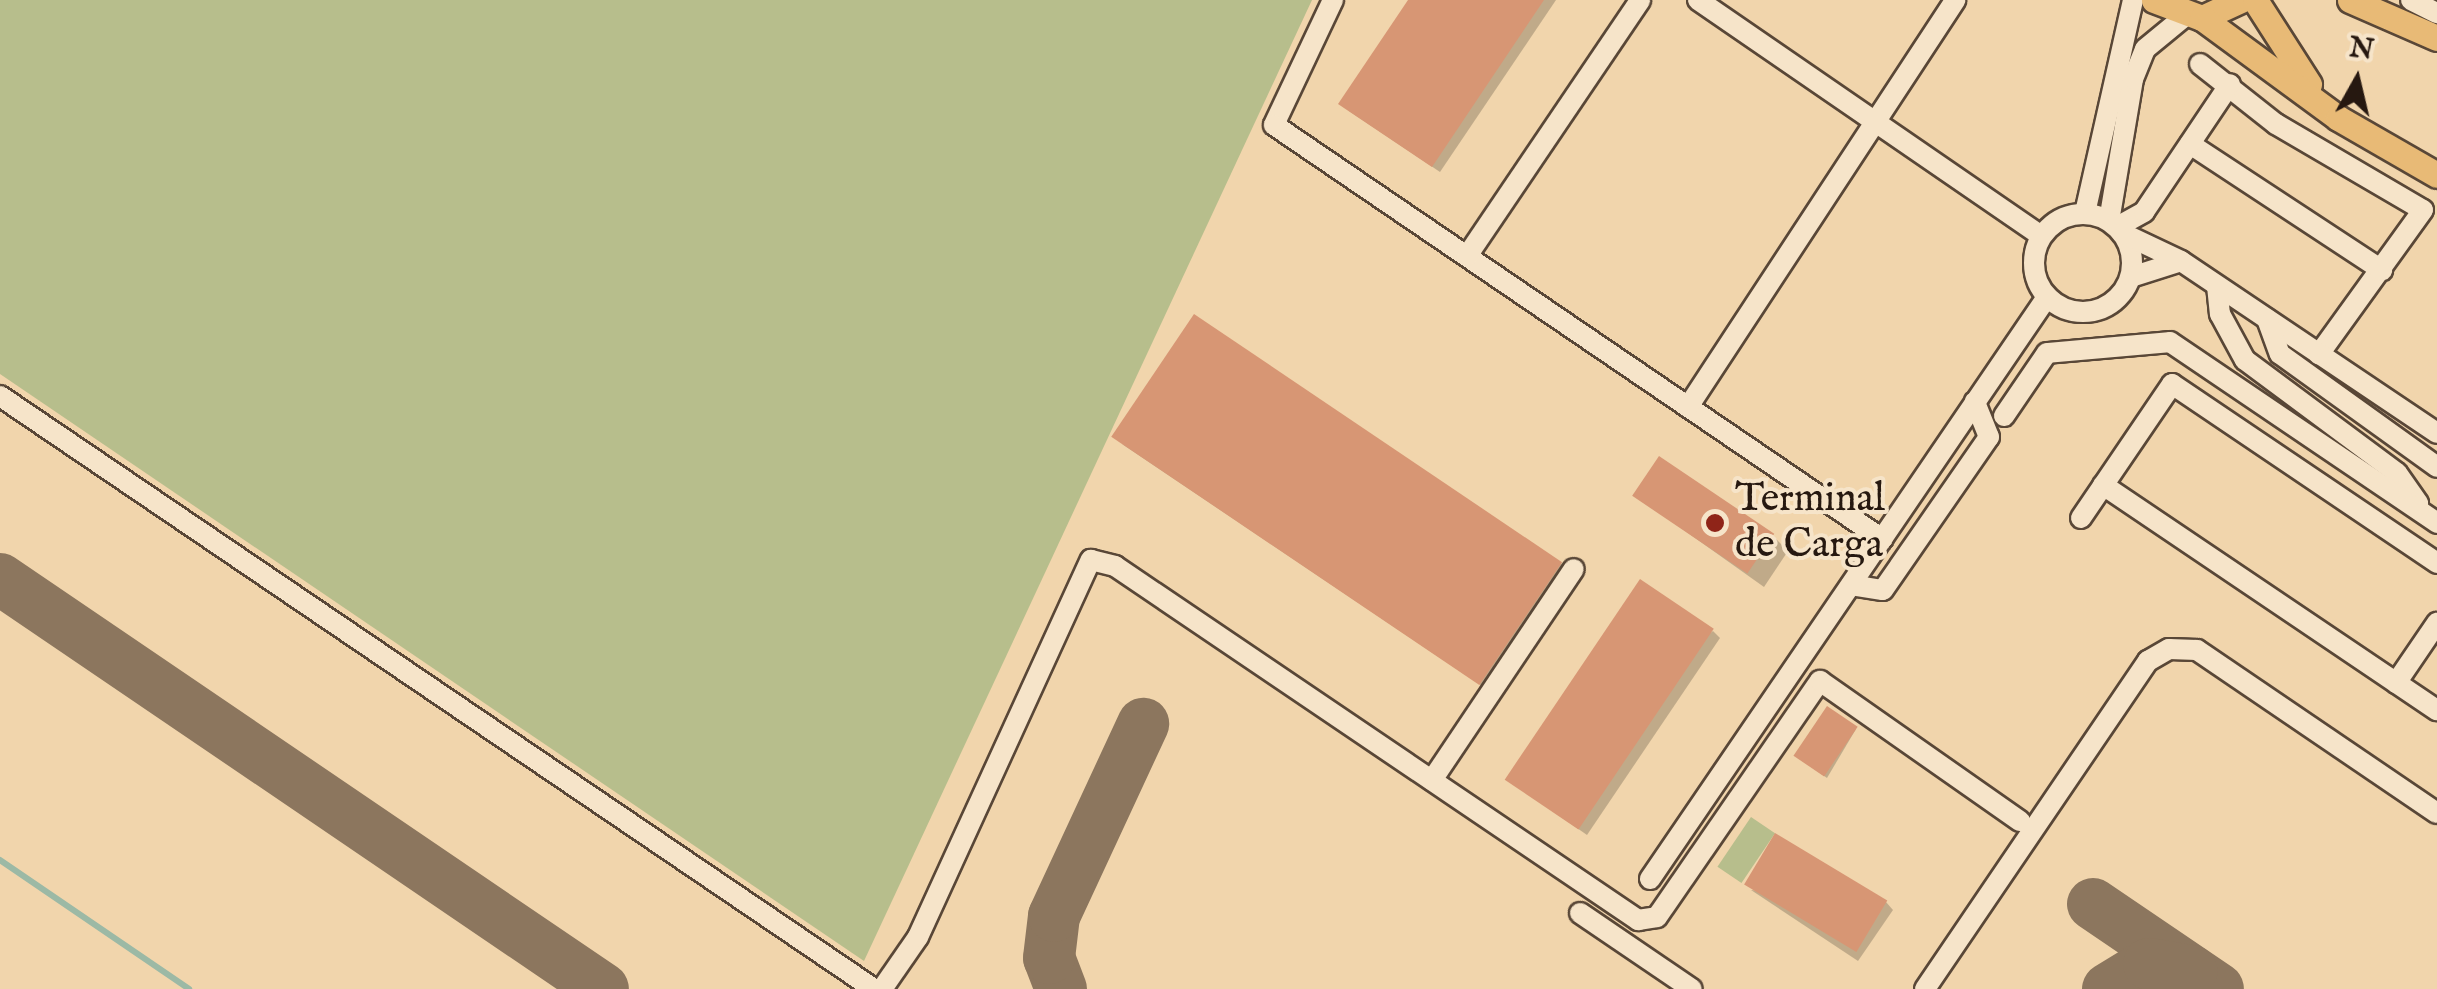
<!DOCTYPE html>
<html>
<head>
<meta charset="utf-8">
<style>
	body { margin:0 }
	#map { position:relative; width:2437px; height:989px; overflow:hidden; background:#f1d5ac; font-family:"IM FELL English",serif }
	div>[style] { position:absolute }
	.green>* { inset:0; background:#b7be8c; transform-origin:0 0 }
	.shadow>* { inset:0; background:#0003 }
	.stream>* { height:6px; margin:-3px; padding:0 3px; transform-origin:3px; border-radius:3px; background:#9cb9a5 }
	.taxiway>* { height:52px; margin:-26px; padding:0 26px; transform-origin:26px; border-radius:26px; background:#8c765e }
	.building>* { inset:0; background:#d79674; transform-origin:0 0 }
	.roads { filter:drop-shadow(2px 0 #594737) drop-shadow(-2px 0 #594737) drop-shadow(0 2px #594737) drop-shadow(0 -2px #594737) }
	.minor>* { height:20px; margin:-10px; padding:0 10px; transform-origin:10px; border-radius:10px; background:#f6e4c9 }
	.minor>.ring { margin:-10px; padding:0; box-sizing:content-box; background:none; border:20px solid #f6e4c9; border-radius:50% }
	.major>* { height:25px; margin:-12.5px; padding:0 12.5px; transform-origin:12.5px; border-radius:12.5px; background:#e8ba76 }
	.dots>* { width:28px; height:28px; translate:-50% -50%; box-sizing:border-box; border:5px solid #f6e4c9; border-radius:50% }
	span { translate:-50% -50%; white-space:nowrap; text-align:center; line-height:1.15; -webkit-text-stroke:8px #f6e4c9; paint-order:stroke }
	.poi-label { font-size:40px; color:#261810 }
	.left { translate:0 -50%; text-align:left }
	.north { position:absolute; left:2307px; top:30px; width:100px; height:100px; -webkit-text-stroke:8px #f6e4c9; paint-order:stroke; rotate:8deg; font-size:28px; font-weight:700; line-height:40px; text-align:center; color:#261810 }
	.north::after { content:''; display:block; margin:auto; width:35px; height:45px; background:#261810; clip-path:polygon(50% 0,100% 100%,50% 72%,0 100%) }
</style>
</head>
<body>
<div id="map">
	<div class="green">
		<div style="clip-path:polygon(0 0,1312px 0,864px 961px,0 374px)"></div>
		<div style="left:1751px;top:817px;width:29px;height:60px;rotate:34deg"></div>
	</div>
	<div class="shadow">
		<div style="clip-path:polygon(1411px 0,1556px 0,1440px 172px,1349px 111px)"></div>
		<div style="clip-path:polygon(1122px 444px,1561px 563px,1568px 570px,1488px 690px)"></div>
		<div style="clip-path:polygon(1636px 496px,1773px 536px,1788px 551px,1764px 587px)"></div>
		<div style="clip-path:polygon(1713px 631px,1720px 638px,1587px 835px,1508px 780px)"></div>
		<div style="clip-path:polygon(1856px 729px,1827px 778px,1799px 758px)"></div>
		<div style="clip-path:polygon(1751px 890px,1886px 902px,1893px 910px,1858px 961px)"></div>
	</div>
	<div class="stream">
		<div style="left:0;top:860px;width:229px;rotate:34.3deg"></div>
	</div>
	<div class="taxiway">
		<div style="left:0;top:579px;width:729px;rotate:34.21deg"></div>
		<div style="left:2093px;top:904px;width:151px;rotate:34.2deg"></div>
		<div style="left:1061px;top:989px;width:33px;rotate:-111deg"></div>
		<div style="left:1049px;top:958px;width:42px;rotate:-83.2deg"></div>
		<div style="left:1054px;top:916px;width:212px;rotate:-65.1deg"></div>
		<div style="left:2108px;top:989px;width:48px;rotate:-31.4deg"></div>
		<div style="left:2149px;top:964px;width:43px;rotate:9.5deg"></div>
	</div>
	<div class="building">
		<div style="clip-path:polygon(1408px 0,1544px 0,1432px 167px,1338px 104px)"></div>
		<div style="left:1194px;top:314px;width:444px;height:148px;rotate:34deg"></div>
		<div style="left:1659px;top:456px;width:139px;height:48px;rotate:34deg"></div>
		<div style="left:1640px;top:579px;width:89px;height:242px;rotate:34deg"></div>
		<div style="left:1827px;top:706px;width:37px;height:60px;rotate:34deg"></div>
		<div style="left:1775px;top:833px;width:131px;height:60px;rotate:31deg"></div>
	</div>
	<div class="roads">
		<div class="minor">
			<div style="left:1333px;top:0;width:138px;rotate:115.3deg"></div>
			<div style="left:1274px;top:125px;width:736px;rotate:34.25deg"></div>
			<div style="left:1698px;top:0;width:416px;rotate:34.5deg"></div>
			<div style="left:2411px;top:0;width:29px;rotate:27deg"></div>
			<div style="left:2200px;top:64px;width:97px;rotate:38.3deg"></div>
			<div style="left:2276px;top:124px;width:170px;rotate:30.3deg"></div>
			<div style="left:2423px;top:210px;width:178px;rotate:125.8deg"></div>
			<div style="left:2190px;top:144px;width:230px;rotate:33.3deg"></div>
			<div style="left:2085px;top:213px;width:218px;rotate:-77.3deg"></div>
			<div class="ring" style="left:2034px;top:214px;width:78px;height:78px"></div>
			<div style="left:2109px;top:221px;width:144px;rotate:-80.4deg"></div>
			<div style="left:2133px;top:79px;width:32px;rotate:-68deg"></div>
			<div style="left:2145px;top:49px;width:50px;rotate:-39.4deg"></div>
			<div style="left:2117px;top:227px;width:31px;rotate:-29deg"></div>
			<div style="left:2144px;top:212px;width:154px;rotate:-56.1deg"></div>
			<div style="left:2122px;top:233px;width:65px;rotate:25.4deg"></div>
			<div style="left:2181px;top:261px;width:308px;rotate:33.9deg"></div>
			<div style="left:1467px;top:256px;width:309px;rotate:-55.9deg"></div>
			<div style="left:2131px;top:277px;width:52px;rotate:-17.7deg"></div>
			<div style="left:2217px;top:286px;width:28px;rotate:84deg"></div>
			<div style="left:2220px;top:314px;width:52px;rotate:61.5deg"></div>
			<div style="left:2245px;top:360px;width:189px;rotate:36.6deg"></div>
			<div style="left:2397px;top:473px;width:37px;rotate:55deg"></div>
			<div style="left:2267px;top:319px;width:37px;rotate:70deg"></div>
			<div style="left:2280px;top:354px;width:193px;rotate:35.7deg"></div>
			<div style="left:0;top:396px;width:1056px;rotate:34.16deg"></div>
			<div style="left:1688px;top:407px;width:487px;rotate:-56.7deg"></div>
			<div style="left:2004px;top:416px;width:76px;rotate:-55.7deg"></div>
			<div style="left:2047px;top:353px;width:123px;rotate:-5.1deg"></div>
			<div style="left:2170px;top:342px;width:323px;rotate:34.1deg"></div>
			<div style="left:2103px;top:485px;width:403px;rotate:34deg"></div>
			<div style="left:2081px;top:518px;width:162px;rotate:-55.8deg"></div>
			<div style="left:2172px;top:384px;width:320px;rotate:34deg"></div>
			<div style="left:1851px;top:585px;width:32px;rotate:9deg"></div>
			<div style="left:1883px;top:590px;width:186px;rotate:-55.3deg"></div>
			<div style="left:1989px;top:437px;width:38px;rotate:-112deg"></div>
			<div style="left:2396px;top:683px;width:73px;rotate:-55.7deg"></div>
			<div style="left:1432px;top:780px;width:254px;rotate:-56.1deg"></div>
			<div style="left:1650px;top:879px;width:705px;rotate:-55.7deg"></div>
			<div style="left:1580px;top:913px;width:135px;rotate:34.2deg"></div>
			<div style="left:882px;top:989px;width:63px;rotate:-55.3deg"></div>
			<div style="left:918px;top:937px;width:415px;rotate:-65.4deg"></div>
			<div style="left:1091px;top:560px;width:25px;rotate:14deg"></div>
			<div style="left:1115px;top:566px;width:632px;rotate:34.09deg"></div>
			<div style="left:1638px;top:920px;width:19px;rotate:-9deg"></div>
			<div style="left:1657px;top:917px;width:287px;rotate:-55.4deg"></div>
			<div style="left:1820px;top:681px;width:244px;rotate:35deg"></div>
			<div style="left:1925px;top:989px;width:397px;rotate:-55.8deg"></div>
			<div style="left:2148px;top:661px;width:24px;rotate:-30deg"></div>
			<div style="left:2169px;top:649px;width:28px;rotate:2deg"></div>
			<div style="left:2197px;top:650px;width:290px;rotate:34.2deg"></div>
		</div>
		<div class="major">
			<div style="left:2154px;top:0;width:51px;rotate:20.6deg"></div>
			<div style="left:2202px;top:18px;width:43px;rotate:-24.8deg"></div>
			<div style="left:2255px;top:0;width:100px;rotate:57.3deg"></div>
			<div style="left:2350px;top:0;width:95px;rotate:23.6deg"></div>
			<div style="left:2202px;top:18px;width:169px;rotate:36.3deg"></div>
			<div style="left:2338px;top:118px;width:114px;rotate:29.9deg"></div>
		</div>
	</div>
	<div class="dots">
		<div style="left:1715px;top:523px;background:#8f2418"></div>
	</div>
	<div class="poi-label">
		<span class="left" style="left:1735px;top:523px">Terminal<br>de Carga</span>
	</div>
	<div class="north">N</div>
</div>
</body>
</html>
